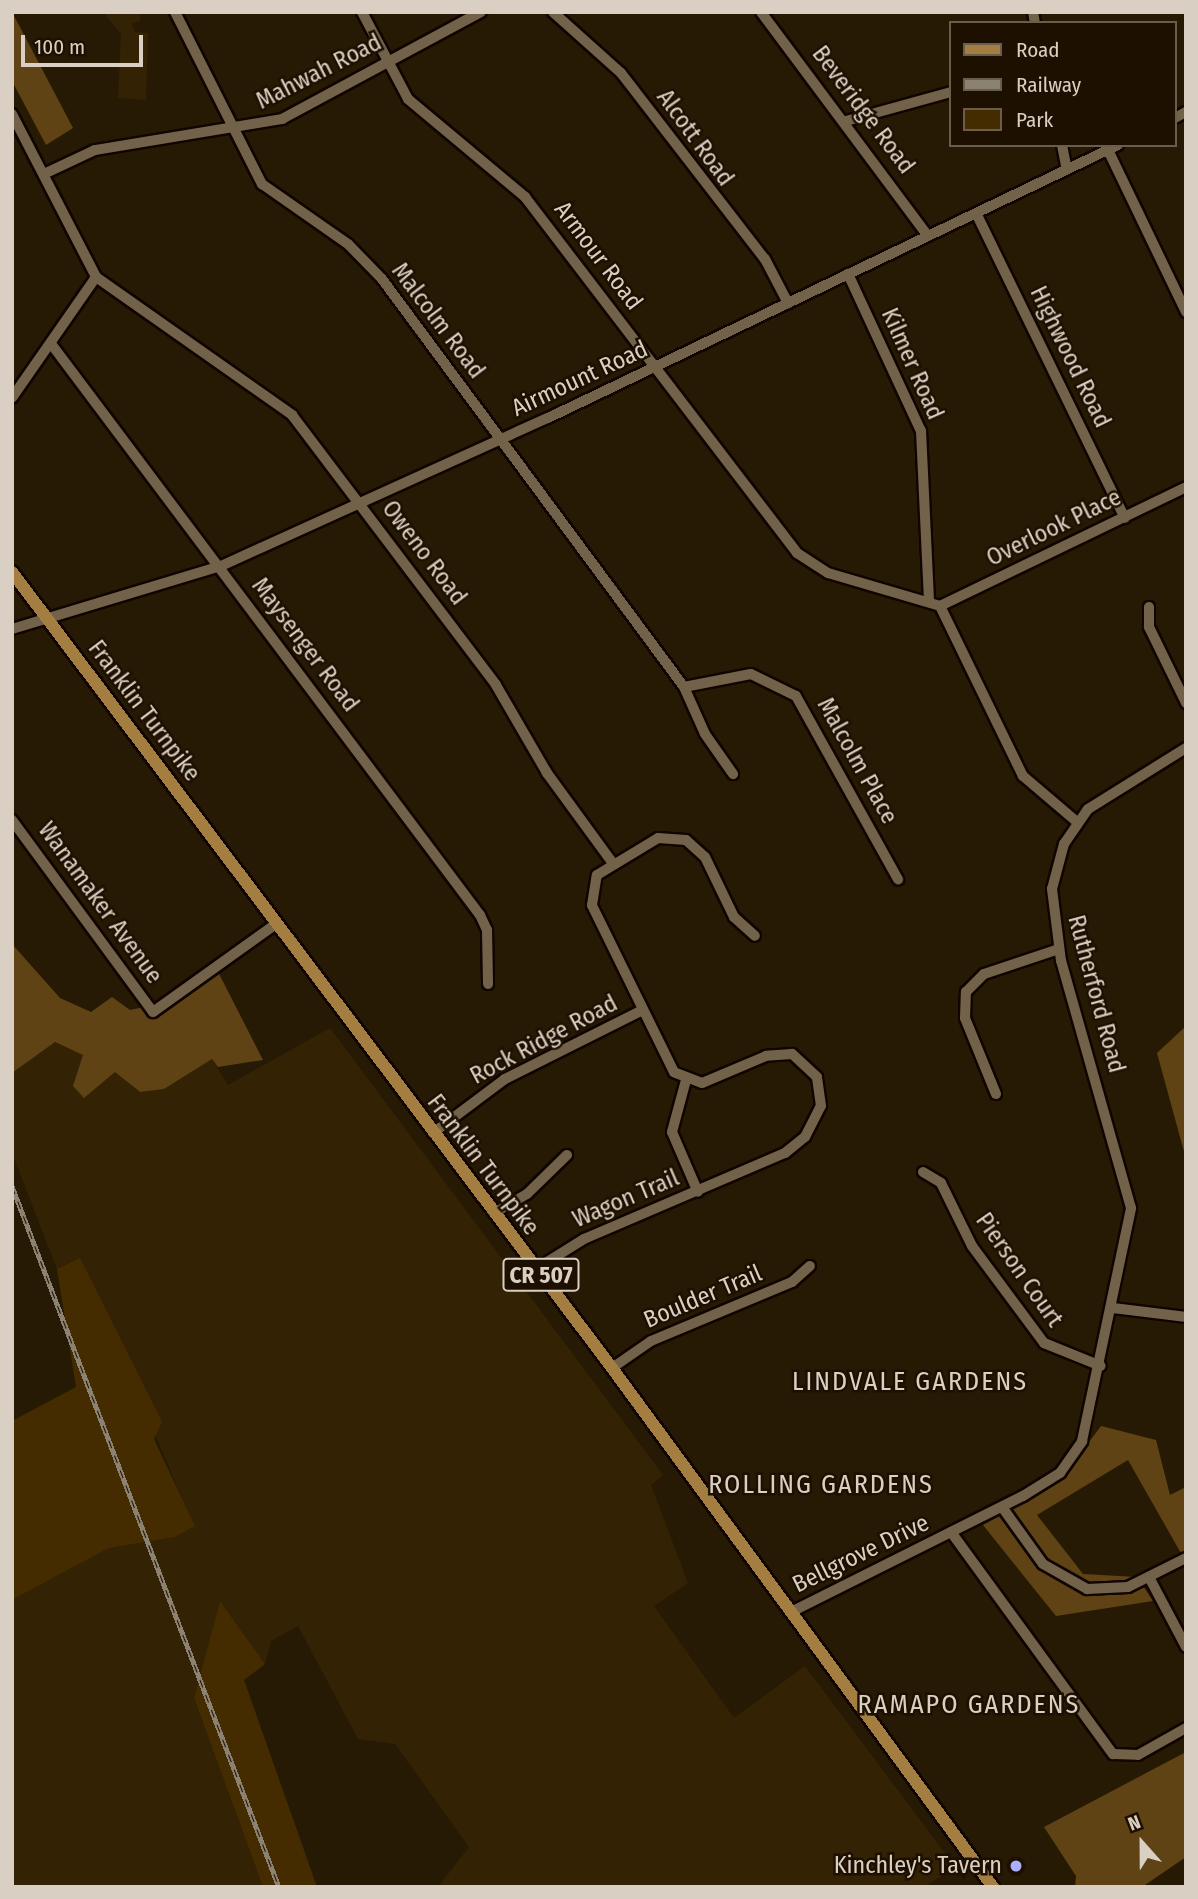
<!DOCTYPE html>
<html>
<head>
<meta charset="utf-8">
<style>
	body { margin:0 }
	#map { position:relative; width:1198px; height:1899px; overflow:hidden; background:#271a04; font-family:"Fira Sans Condensed",sans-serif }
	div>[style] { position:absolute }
	.built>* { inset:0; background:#342204 }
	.green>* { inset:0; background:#442c00 }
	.forest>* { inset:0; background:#5f4314 }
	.roads { filter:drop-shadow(2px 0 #100500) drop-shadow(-2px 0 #100500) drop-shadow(0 2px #100500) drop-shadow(0 -2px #100500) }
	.minor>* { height:10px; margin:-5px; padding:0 5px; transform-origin:5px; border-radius:5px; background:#73624a }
	.major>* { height:12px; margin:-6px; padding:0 6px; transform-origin:6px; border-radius:6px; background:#a47e40 }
	.rail>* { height:5px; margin-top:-2.5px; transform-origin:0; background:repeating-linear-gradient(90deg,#1e1000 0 8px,#8c8271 0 16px); box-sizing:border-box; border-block:2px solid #8c8271 }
	.dots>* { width:19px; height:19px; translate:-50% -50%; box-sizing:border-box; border:4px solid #1e1000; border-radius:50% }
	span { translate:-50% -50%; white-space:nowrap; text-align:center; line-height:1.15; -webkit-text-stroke:5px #1e1000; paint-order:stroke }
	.shield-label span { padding:2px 5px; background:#1e1000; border:2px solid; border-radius:5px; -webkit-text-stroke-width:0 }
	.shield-label { font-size:23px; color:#d9d0c3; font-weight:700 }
	.street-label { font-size:24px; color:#d9d0c3 }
	.poi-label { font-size:24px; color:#d9d0c3 }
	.right { translate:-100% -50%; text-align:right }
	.neighbourhood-label { font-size:26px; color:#d9d0c3; letter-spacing:2px }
	.frame { position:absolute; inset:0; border:14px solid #d9d0c3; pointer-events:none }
	.legend { position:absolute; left:949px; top:21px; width:228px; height:126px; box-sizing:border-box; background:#1e1000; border:2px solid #695d4e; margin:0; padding:9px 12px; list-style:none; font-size:21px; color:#d9d0c3 }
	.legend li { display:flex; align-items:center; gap:14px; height:35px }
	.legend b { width:35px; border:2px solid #695d4e }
	.north { position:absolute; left:1107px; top:1808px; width:70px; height:70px; -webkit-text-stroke:5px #1e1000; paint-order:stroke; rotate:339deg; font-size:19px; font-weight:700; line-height:28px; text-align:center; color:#d9d0c3 }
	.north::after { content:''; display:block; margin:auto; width:24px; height:32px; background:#d9d0c3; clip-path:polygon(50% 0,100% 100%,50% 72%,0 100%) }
	.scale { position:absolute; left:21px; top:35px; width:122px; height:32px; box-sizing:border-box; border:4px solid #d9d0c3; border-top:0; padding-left:9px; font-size:21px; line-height:24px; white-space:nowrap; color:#d9d0c3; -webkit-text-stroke:5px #1e1000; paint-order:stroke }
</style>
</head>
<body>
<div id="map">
	<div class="built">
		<div style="clip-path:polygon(103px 12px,139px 12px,141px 20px,132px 24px,135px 32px,148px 33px,146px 100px,118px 98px,121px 34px)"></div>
		<div style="clip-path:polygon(330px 1028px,663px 1475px,651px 1485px,688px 1583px,654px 1606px,734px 1718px,805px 1666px,956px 1868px,923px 1887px,438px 1887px,469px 1847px,395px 1744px,358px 1739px,298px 1626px,271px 1641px,265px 1664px,220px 1601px,194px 1698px,263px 1887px,12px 1887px,12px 1600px,109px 1548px,175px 1537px,194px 1526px,80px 1258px,57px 1269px,12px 1153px,12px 1073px,54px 1042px,84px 1055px,74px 1086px,115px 1071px,139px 1092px,164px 1089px,212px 1059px,228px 1085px)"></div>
	</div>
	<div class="green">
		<div style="clip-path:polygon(80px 1258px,162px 1422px,154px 1439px,195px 1526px,175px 1537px,109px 1548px,12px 1600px,12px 1421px,76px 1387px,57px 1269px)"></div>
		<div style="clip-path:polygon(220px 1601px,265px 1664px,244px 1680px,317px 1887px,263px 1887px,194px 1698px)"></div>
	</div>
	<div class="forest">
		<div style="clip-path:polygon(12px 12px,73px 128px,46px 145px,12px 81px)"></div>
		<div style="clip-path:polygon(12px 944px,60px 998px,91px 1012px,112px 997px,130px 1010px,159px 1004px,215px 966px,263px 1060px,218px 1067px,212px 1059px,164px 1089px,140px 1092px,115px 1072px,84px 1098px,73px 1086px,83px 1055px,55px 1042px,12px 1073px)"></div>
		<div style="clip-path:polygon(1186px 1026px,1186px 1159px,1157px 1053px)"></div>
		<div style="clip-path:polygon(1101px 1426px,1156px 1440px,1170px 1495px,1186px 1487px,1186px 1562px,1128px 1460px,1037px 1515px,1083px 1574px,1137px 1577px,1153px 1601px,1056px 1616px,983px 1525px,1062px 1478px)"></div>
		<div style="clip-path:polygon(1186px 1752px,1186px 1857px,1142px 1887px,1075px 1887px,1076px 1876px,1044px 1827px)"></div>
	</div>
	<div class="roads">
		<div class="minor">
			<div style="left:175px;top:12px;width:193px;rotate:63.2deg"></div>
			<div style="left:262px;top:184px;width:105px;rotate:34.9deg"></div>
			<div style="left:348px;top:244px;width:49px;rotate:45.8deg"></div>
			<div style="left:382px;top:279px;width:508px;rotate:53.49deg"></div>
			<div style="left:684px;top:687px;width:51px;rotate:65.9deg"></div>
			<div style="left:705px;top:734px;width:49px;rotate:55deg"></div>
			<div style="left:362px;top:12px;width:98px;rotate:62.1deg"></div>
			<div style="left:408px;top:99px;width:153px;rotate:39.9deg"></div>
			<div style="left:525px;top:197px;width:448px;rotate:52.6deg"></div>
			<div style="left:797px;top:553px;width:37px;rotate:33deg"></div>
			<div style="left:828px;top:573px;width:117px;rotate:16.4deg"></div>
			<div style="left:940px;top:606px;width:189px;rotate:64deg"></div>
			<div style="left:1023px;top:776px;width:71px;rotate:40.4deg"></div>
			<div style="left:553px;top:12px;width:91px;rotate:41.9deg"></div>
			<div style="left:621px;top:73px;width:235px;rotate:52.3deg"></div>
			<div style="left:765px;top:259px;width:50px;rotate:62.4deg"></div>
			<div style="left:761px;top:12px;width:279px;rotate:53.3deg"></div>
			<div style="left:1033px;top:12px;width:11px;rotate:80deg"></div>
			<div style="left:12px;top:114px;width:183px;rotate:62.7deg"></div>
			<div style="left:96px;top:277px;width:147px;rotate:124.8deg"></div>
			<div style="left:1175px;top:118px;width:13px;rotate:-29deg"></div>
			<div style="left:846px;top:121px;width:109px;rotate:-15.4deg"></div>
			<div style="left:1062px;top:145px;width:25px;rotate:79deg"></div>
			<div style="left:1108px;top:150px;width:180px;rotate:64.3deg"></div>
			<div style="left:46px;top:173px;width:54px;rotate:-25.1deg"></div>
			<div style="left:95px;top:150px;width:190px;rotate:-9.4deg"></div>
			<div style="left:282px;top:119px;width:226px;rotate:-28.3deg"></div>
			<div style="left:977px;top:215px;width:337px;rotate:64deg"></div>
			<div style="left:848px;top:274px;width:173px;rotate:65.1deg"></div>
			<div style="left:921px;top:431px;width:168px;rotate:87.3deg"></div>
			<div style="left:96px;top:277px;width:240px;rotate:35.1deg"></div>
			<div style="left:292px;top:415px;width:338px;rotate:52.9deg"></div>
			<div style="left:496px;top:685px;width:102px;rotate:59.9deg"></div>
			<div style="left:547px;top:773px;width:110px;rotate:53.9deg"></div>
			<div style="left:52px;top:345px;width:713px;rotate:53.1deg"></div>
			<div style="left:480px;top:915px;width:17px;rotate:65deg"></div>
			<div style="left:487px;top:930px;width:54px;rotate:88.9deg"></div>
			<div style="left:940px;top:606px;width:273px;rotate:-25.8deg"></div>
			<div style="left:1149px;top:607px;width:20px;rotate:90deg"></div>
			<div style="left:1149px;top:627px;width:85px;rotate:64deg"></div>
			<div style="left:12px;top:629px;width:218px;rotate:-16.8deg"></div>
			<div style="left:221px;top:566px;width:359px;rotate:-24.4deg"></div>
			<div style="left:548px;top:418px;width:632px;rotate:-25.59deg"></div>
			<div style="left:684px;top:687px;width:68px;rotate:-11deg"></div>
			<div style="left:751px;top:674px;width:50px;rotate:26.1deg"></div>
			<div style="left:796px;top:696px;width:210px;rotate:60.9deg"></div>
			<div style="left:12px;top:820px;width:238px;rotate:53.7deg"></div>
			<div style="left:153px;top:1012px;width:151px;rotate:-35.6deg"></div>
			<div style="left:686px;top:1080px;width:54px;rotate:105.1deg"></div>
			<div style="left:672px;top:1132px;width:65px;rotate:66.6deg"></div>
			<div style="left:996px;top:1094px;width:82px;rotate:-112.2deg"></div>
			<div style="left:965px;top:1018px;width:26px;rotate:-88deg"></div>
			<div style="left:966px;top:992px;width:25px;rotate:-45deg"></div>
			<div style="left:984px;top:974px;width:79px;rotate:-18.4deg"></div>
			<div style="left:433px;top:1133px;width:90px;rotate:-36.9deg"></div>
			<div style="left:505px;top:1079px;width:154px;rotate:-26.6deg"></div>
			<div style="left:923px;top:1172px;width:21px;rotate:31deg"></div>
			<div style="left:941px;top:1183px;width:70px;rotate:63.8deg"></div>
			<div style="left:972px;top:1246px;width:121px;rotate:53.4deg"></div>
			<div style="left:1044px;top:1343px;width:61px;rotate:22deg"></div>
			<div style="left:494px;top:1213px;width:38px;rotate:-30deg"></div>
			<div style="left:527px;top:1194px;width:56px;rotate:-44.3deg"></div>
			<div style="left:536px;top:1269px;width:57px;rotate:-32deg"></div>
			<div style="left:584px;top:1239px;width:219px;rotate:-23.2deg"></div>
			<div style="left:785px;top:1153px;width:26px;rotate:-39deg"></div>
			<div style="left:805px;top:1137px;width:35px;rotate:-63deg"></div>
			<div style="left:821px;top:1106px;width:29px;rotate:-98deg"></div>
			<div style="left:817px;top:1077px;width:34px;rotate:-137deg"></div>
			<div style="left:792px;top:1054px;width:26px;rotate:176deg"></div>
			<div style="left:766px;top:1056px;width:69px;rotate:157.1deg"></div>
			<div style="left:702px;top:1083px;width:30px;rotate:-159deg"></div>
			<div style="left:674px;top:1072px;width:186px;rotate:-116.2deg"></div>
			<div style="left:592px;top:905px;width:30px;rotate:-81deg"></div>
			<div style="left:597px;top:875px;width:71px;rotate:-31.2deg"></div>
			<div style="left:658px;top:838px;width:28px;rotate:4deg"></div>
			<div style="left:686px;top:840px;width:25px;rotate:42deg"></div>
			<div style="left:705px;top:857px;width:67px;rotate:64.2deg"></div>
			<div style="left:734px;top:917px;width:28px;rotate:42deg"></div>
			<div style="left:1113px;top:1308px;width:74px;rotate:7deg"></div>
			<div style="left:612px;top:1368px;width:47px;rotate:-34.7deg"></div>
			<div style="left:651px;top:1341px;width:153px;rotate:-22.7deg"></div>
			<div style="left:792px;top:1282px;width:24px;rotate:-42deg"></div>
			<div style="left:1002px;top:1507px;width:70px;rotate:54.3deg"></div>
			<div style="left:1043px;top:1564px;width:51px;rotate:29.6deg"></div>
			<div style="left:1087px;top:1589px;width:41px;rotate:-2.8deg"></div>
			<div style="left:1128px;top:1587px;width:65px;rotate:-26.6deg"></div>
			<div style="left:951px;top:1532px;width:275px;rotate:53.9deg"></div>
			<div style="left:1113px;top:1754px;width:25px;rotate:2deg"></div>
			<div style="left:1138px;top:1755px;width:55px;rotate:-29.4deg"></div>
			<div style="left:1149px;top:1577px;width:79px;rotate:62.1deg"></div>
			<div style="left:793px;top:1611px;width:257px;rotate:-26.6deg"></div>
			<div style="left:1023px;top:1496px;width:44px;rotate:-31.9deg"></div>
			<div style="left:1060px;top:1473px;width:39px;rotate:-55deg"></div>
			<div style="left:1082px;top:1441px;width:238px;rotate:-78.1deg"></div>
			<div style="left:1131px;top:1208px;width:257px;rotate:-105.8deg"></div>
			<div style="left:1061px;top:961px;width:73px;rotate:-97.1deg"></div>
			<div style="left:1052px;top:889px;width:47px;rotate:-75.1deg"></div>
			<div style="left:1064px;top:844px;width:42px;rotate:-55.6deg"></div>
			<div style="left:1088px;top:809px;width:115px;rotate:-31.9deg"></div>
		</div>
		<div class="major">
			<div style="left:12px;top:572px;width:997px;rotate:52.99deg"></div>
			<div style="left:612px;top:1368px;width:644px;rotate:53.72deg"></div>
		</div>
	</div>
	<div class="rail">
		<div style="left:12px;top:1186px;width:750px;rotate:69.15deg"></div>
	</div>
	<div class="dots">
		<div style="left:1016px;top:1866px;background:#aab0fb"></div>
	</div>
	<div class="shield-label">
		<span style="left:541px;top:1275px">CR 507</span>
	</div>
	<div class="street-label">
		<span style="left:319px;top:72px;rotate:-27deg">Mahwah Road</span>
		<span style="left:863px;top:110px;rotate:53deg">Beveridge Road</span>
		<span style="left:695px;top:138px;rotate:54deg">Alcott Road</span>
		<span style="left:598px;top:256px;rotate:53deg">Armour Road</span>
		<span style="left:438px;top:321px;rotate:53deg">Malcolm Road</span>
		<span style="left:1070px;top:357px;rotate:64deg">Highwood Road</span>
		<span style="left:912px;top:364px;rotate:66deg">Kilmer Road</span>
		<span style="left:580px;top:379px;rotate:-25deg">Airmount Road</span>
		<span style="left:1054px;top:528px;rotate:-26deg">Overlook Place</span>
		<span style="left:424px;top:553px;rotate:53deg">Oweno Road</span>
		<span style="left:305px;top:645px;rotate:53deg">Maysenger Road</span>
		<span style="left:144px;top:711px;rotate:53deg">Franklin Turnpike</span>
		<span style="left:857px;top:761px;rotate:61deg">Malcolm Place</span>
		<span style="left:100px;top:903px;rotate:54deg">Wanamaker Avenue</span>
		<span style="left:1096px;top:994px;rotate:75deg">Rutherford Road</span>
		<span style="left:544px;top:1040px;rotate:-28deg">Rock Ridge Road</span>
		<span style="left:483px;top:1165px;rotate:53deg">Franklin Turnpike</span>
		<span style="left:626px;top:1199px;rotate:-23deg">Wagon Trail</span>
		<span style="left:1019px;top:1270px;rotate:55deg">Pierson Court</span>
		<span style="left:703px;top:1297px;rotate:-23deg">Boulder Trail</span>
		<span style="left:861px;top:1554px;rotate:-26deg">Bellgrove Drive</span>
	</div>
	<div class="poi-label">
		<span class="right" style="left:1002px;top:1866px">Kinchley's Tavern</span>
	</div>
	<div class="neighbourhood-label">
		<span style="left:910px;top:1382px">LINDVALE GARDENS</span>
		<span style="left:821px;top:1485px">ROLLING GARDENS</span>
		<span style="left:969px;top:1705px">RAMAPO GARDENS</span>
	</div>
	<div class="frame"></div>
	<ul class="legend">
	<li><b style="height:9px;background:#a47e40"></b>Road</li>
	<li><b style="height:9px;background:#8c8271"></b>Railway</li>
	<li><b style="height:19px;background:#442c00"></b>Park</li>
	</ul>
	<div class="north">N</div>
	<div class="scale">100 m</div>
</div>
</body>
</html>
